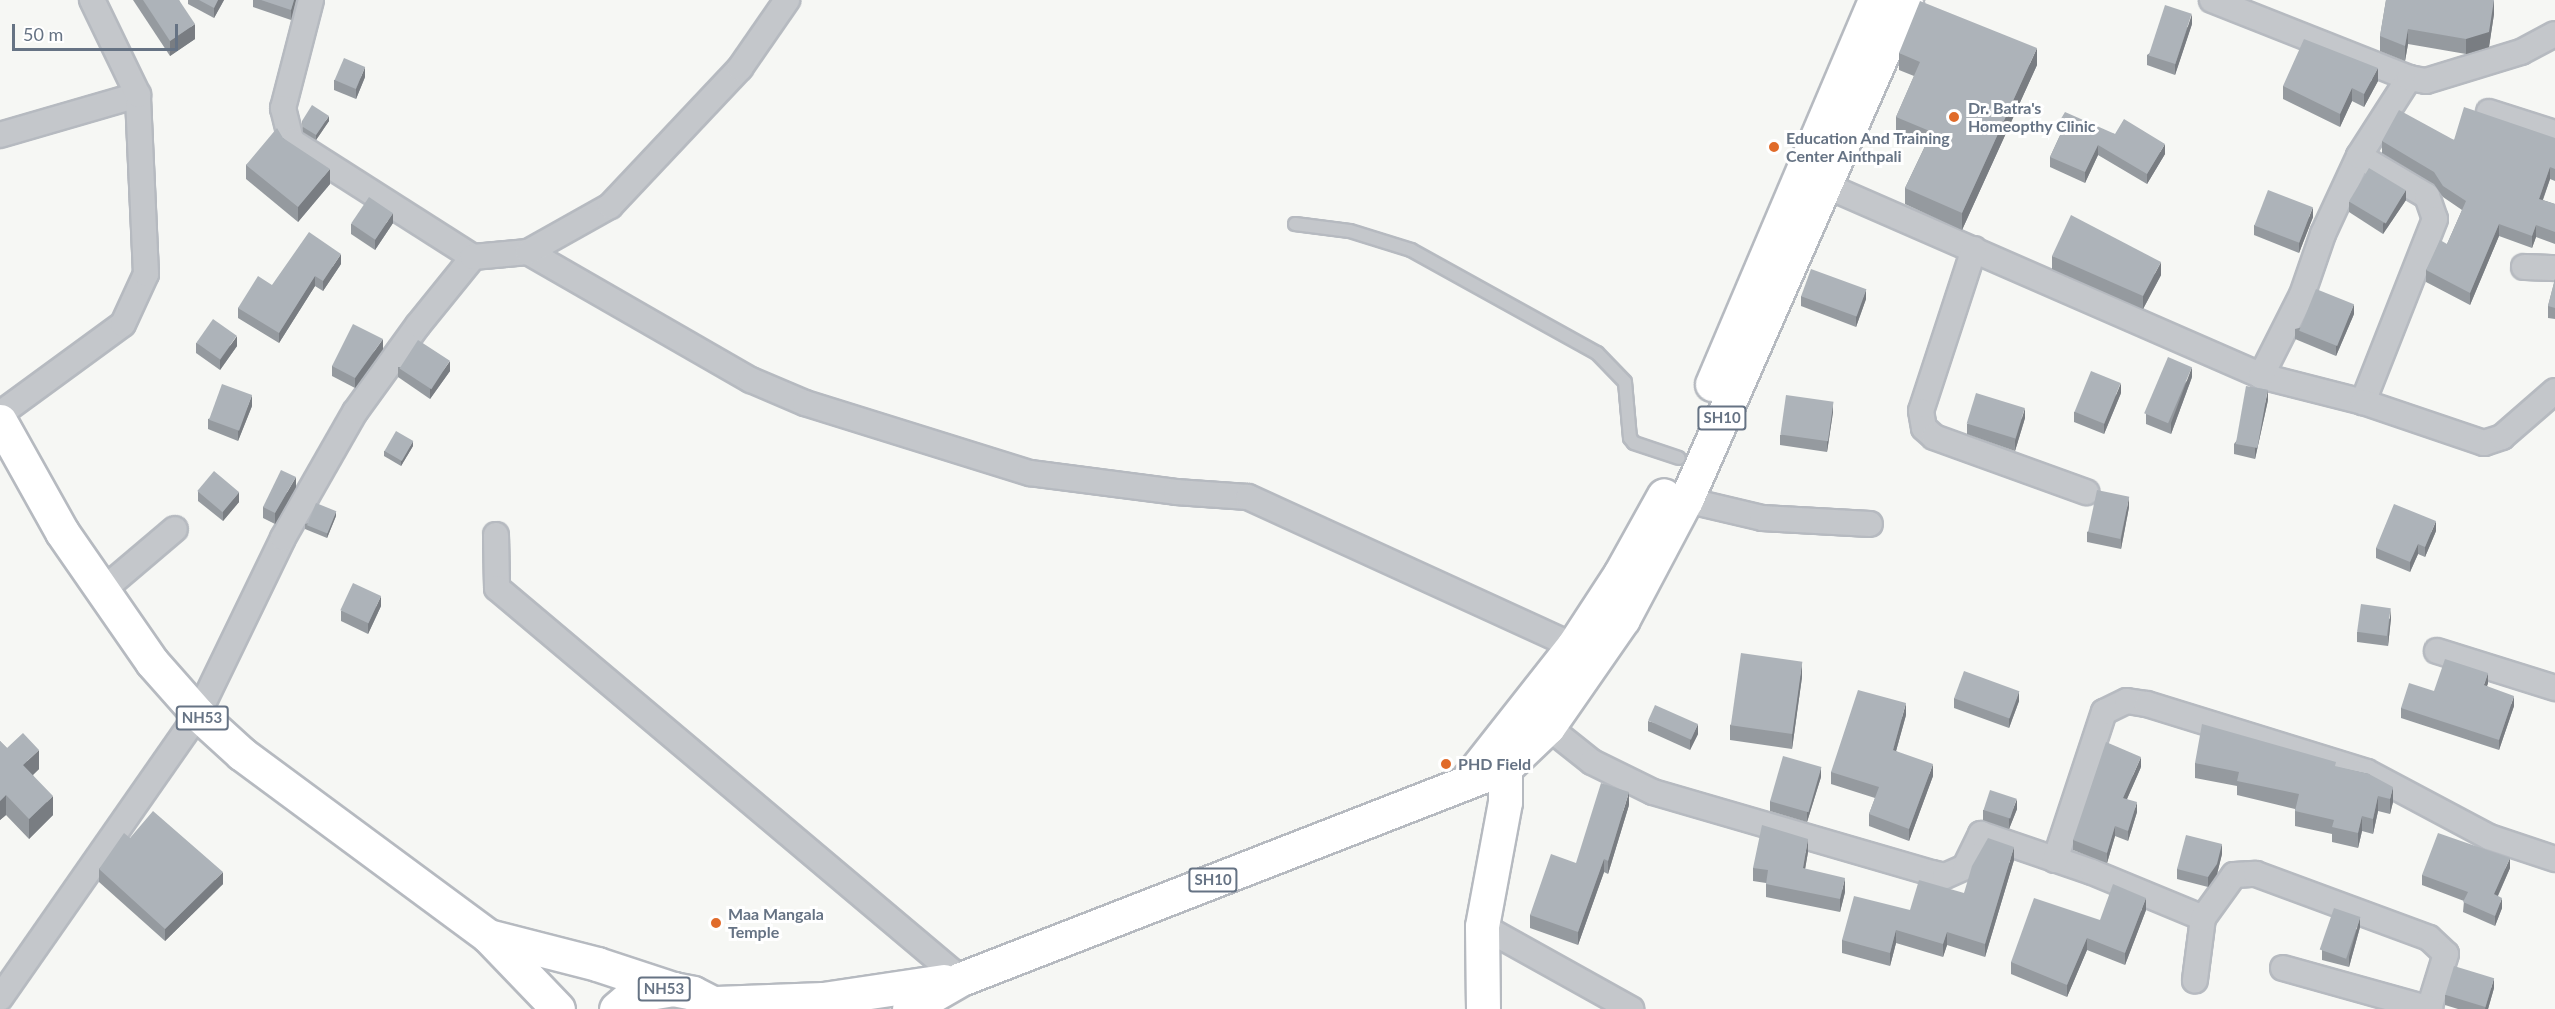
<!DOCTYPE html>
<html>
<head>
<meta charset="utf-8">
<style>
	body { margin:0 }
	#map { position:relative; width:2555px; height:1009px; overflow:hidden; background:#f6f7f4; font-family:Lato,sans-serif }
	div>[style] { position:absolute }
	.roads { filter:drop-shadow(2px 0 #b6bac0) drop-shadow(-2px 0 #b6bac0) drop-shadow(0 2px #b6bac0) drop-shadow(0 -2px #b6bac0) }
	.service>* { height:12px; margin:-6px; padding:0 6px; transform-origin:6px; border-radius:6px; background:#c4c7cb }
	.minor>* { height:24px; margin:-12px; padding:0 12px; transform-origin:12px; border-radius:12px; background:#c4c7cb }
	.secondary>* { height:33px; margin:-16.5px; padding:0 16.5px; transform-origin:16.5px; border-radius:16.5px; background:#fff }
	.primary>* { height:33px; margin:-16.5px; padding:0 16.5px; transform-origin:16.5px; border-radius:16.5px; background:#fff }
	.trunk>* { height:33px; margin:-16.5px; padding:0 16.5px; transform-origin:16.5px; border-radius:16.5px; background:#fff }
	.wall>* { inset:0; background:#959a9f }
	.shaded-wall>* { inset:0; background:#797d82 }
	.building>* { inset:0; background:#adb3b9; transform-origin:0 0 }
	.dots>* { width:16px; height:16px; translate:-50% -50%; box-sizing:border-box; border:3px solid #fff; border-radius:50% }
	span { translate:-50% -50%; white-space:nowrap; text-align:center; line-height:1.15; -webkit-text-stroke:6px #fff; paint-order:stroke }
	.shield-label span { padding:2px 4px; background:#fff; border:2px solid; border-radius:4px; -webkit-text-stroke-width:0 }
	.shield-label { font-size:15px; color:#667384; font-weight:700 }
	.poi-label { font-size:16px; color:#667384; font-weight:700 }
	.left { translate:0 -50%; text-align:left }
	.scale { position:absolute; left:12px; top:24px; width:166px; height:27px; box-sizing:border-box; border:3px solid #667384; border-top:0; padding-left:8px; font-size:18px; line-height:21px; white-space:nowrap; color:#667384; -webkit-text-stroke:4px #fff; paint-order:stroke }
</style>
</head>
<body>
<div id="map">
	<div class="roads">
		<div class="service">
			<div style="left:1295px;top:224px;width:55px;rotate:7.3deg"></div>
			<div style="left:1350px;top:231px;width:64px;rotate:17.3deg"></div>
			<div style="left:1411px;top:250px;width:213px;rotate:29deg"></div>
			<div style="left:1597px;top:353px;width:40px;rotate:46deg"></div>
			<div style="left:1625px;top:382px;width:56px;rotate:84.9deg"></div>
			<div style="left:1630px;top:438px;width:6px;rotate:51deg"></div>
			<div style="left:1634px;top:443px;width:47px;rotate:18.4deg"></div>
		</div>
		<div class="minor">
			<div style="left:311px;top:0;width:112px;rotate:104.5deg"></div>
			<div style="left:283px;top:108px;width:34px;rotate:76deg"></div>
			<div style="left:291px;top:141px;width:216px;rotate:32.5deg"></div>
			<div style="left:2212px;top:0;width:212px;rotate:21.6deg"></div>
			<div style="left:2489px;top:112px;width:69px;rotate:17.7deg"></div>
			<div style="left:0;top:135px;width:144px;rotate:-16.2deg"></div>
			<div style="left:2359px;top:156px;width:79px;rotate:30.5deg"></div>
			<div style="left:2427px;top:196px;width:24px;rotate:71deg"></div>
			<div style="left:2435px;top:219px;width:197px;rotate:111.5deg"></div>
			<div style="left:1811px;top:179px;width:491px;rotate:23.6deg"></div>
			<div style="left:2261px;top:376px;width:105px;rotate:14.3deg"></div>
			<div style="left:2363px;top:402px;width:128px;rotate:18.7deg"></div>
			<div style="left:2484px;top:443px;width:19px;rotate:-18deg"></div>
			<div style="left:2502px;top:437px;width:70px;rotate:-41deg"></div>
			<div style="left:1974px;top:249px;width:170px;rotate:108.1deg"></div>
			<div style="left:1921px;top:411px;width:17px;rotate:80deg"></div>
			<div style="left:1924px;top:428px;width:13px;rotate:42deg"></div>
			<div style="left:1934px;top:437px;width:162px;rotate:19.9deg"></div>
			<div style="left:528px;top:252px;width:257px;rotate:29.9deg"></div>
			<div style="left:751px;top:380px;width:59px;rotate:23.1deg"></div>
			<div style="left:805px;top:403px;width:236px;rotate:17.3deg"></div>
			<div style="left:1030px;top:473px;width:147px;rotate:7.4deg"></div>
			<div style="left:1176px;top:492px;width:72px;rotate:4deg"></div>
			<div style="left:1248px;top:497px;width:358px;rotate:24.6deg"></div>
			<div style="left:2524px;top:267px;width:31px;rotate:2deg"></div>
			<div style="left:2261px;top:376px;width:91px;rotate:-63.2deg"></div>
			<div style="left:2302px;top:295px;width:65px;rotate:-71deg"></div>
			<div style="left:2323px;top:234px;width:86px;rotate:-65.2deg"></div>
			<div style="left:2359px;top:156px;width:93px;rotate:-57.3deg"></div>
			<div style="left:2409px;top:78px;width:17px;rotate:10deg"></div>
			<div style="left:2426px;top:81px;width:99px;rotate:-17deg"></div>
			<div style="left:2521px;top:52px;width:38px;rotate:-28deg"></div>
			<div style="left:0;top:414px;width:152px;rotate:-36.2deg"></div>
			<div style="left:123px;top:324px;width:55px;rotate:-65.3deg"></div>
			<div style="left:146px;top:274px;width:179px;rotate:-92.6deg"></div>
			<div style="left:138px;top:95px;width:106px;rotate:-115.8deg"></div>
			<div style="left:1686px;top:500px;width:78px;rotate:13.3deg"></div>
			<div style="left:1762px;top:518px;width:108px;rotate:3.2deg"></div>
			<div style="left:496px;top:535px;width:53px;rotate:88.9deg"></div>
			<div style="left:497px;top:588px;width:607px;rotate:40.12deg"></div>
			<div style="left:103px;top:590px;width:94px;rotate:-40.3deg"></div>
			<div style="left:2437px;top:651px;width:124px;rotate:17.4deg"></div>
			<div style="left:1548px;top:727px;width:56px;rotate:38.5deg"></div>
			<div style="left:1592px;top:762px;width:68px;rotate:26.2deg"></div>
			<div style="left:1653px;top:792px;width:291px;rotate:16.2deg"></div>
			<div style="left:1932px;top:873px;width:13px;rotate:13deg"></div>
			<div style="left:1945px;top:876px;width:22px;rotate:-24deg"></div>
			<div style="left:1965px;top:867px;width:37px;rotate:-64deg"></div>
			<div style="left:1981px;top:834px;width:117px;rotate:18.9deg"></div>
			<div style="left:2092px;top:872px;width:120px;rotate:22.5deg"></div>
			<div style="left:2203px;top:918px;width:63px;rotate:97.4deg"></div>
			<div style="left:2055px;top:860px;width:156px;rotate:-71.7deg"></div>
			<div style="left:2104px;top:712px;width:25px;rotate:-26deg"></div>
			<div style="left:2127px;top:701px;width:20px;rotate:9deg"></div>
			<div style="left:2147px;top:704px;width:230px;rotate:17.2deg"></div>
			<div style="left:2367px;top:772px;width:138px;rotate:28deg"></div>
			<div style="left:2489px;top:837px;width:70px;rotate:18.4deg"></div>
			<div style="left:2203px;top:918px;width:53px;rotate:-54.2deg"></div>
			<div style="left:2234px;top:875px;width:22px;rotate:-3deg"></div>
			<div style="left:2256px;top:874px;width:184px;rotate:20.3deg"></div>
			<div style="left:2429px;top:938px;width:23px;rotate:43deg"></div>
			<div style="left:2446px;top:954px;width:58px;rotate:107.2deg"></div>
			<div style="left:1482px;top:926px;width:171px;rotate:29.1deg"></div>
			<div style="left:2283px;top:968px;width:153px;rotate:15.6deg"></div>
			<div style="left:0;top:998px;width:346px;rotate:-55.1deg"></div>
			<div style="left:198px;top:714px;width:195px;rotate:-64.2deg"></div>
			<div style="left:283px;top:538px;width:145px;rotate:-60.3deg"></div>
			<div style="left:355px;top:412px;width:107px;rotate:-54.1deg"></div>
			<div style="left:418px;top:325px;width:87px;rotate:-51deg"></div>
			<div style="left:473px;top:257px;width:55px;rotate:-5.2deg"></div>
			<div style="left:528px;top:252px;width:94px;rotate:-29.3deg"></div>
			<div style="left:610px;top:206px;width:190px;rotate:-46.7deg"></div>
			<div style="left:740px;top:68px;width:83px;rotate:-55.3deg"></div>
		</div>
		<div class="secondary">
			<div style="left:1483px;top:1009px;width:83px;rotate:-90.7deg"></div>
			<div style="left:1482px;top:926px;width:126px;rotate:-79.5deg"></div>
			<div style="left:1505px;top:802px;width:62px;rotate:-90deg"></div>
		</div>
		<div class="primary">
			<div style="left:1712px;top:384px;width:417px;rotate:-67deg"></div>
			<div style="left:1469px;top:778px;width:168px;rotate:-51.8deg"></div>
			<div style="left:1573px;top:646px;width:86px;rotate:-56.9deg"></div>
			<div style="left:1620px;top:574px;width:90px;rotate:-60.9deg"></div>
			<div style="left:716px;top:1003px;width:107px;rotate:-2.1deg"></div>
			<div style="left:823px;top:999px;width:122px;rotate:-8.5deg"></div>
			<div style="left:909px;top:1009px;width:60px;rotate:-30deg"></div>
			<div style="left:961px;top:979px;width:585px;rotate:-21.26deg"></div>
			<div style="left:1506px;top:767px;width:58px;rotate:-43.6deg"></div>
			<div style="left:1548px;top:727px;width:131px;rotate:-55.2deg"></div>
			<div style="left:1623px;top:619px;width:135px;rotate:-62.1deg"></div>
			<div style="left:1686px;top:500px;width:546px;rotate:-66.25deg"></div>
		</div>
		<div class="trunk">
			<div style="left:0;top:421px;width:127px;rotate:60.8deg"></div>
			<div style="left:62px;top:532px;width:158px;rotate:55.3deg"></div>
			<div style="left:152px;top:662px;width:69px;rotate:48.5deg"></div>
			<div style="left:198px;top:714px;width:59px;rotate:42.3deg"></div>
			<div style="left:242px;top:754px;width:306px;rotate:36.5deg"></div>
			<div style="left:488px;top:936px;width:101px;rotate:46.2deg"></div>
			<div style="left:488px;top:936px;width:113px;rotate:14.4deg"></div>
			<div style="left:597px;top:964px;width:80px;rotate:18.2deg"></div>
			<div style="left:616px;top:1009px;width:20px;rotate:-41deg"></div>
			<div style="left:631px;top:996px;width:43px;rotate:-9.5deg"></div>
			<div style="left:673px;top:989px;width:20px;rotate:11deg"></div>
			<div style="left:693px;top:993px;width:35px;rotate:27deg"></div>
		</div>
	</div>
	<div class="wall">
		<div style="clip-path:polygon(133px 0,179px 0,195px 39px,170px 56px)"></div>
		<div style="clip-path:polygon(188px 0,224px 0,214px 18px,188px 4px)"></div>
		<div style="clip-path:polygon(253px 0,296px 0,291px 20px,253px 7px)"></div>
		<div style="clip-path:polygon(2386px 0,2494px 14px,2489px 47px,2466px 54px,2408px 44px,2405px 61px,2380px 51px,2380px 36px)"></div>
		<div style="clip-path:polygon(2192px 24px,2175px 75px,2147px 65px,2147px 55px)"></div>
		<div style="clip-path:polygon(1899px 53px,2037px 65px,1962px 230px,1905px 204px,1905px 188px,1925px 146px,1896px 134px,1896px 117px,1914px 76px,1899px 70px)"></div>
		<div style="clip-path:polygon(365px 77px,356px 99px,334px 90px,334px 80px)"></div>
		<div style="clip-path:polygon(2378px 81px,2364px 107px,2352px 101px,2340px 127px,2283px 99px,2283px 86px)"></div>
		<div style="clip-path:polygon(302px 121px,329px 121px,316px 140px,303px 132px)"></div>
		<div style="clip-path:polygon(2059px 122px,2115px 134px,2165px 154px,2147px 184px,2098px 155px,2085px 183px,2050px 167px,2050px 157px,2061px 133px,2059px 132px)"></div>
		<div style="clip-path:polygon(283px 138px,330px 184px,298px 222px,246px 179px,246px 165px)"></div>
		<div style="clip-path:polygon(2555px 138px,2555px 181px,2550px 179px,2543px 200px,2555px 204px,2555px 244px,2536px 237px,2532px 248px,2499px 236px,2470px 305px,2426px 282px,2426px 270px,2447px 244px,2462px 210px,2443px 197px,2434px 184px,2382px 153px,2382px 141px)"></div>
		<div style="clip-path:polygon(2406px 200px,2383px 234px,2349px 212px,2349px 202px)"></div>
		<div style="clip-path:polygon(2313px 217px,2299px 253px,2254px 235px,2254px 225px)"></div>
		<div style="clip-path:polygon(393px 223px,375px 250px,351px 234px,351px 224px)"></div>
		<div style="clip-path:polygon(2052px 256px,2161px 275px,2143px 309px,2052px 269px)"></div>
		<div style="clip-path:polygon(341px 264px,323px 291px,315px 286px,279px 343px,238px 318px,238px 308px,272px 285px)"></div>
		<div style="clip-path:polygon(2555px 279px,2555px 319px,2548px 318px,2548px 306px)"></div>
		<div style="clip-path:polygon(1801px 296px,1866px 299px,1856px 327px,1801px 306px)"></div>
		<div style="clip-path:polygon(2354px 314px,2336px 356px,2295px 339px,2295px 329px)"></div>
		<div style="clip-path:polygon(196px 343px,237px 346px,220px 370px,196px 353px)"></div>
		<div style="clip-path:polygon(383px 349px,355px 388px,332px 376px,332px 366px)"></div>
		<div style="clip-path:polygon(398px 367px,450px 371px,430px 399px,398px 377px)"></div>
		<div style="clip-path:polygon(2192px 377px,2171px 434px,2146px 424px,2146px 414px)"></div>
		<div style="clip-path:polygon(2121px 393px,2104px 434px,2074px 422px,2074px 412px)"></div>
		<div style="clip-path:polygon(2268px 400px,2255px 459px,2234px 454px,2234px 444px)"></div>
		<div style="clip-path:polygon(252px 406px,238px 441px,208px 429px,208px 419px)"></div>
		<div style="clip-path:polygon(1833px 412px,1827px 452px,1780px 445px,1780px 435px)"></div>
		<div style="clip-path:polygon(2025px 418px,2015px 451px,1967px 434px,1967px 424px)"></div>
		<div style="clip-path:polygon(413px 446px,401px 466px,384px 456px,384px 451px)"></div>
		<div style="clip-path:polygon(296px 487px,275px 524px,263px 518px,263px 507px)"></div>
		<div style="clip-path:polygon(198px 491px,239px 502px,223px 521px,198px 501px)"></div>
		<div style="clip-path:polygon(2129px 507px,2121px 549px,2087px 542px,2087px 532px)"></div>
		<div style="clip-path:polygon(336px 516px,327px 538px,305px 529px,305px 524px)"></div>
		<div style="clip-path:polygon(2436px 531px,2425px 557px,2418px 554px,2410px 572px,2376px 558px,2376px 548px)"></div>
		<div style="clip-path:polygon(381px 606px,368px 634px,341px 621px,341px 611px)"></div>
		<div style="clip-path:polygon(2391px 618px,2388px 646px,2357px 642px,2357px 632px)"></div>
		<div style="clip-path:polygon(1802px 677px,1792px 749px,1730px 740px,1730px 725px)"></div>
		<div style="clip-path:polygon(2488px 683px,2487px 686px,2514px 706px,2499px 750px,2401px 718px,2401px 708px,2434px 691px)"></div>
		<div style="clip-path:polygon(1954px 698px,2019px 701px,2009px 728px,1954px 708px)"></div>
		<div style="clip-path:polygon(1906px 715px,1896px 751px,1933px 776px,1909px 841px,1869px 826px,1869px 814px,1875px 798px,1831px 784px,1831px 772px)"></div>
		<div style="clip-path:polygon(1648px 721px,1698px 734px,1690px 750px,1648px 731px)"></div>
		<div style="clip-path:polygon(0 741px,7px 748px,39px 769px,33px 775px,53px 815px,29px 839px,6px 815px,0 820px)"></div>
		<div style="clip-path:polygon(2195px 763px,2336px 767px,2369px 774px,2393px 802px,2390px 814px,2378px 811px,2373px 834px,2362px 831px,2358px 848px,2332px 842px,2332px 834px,2295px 826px,2295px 809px,2237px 795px,2237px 786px,2195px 778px)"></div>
		<div style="clip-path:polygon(2141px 767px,2127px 799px,2137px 812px,2128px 841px,2115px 836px,2107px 863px,2073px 850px,2073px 840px)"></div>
		<div style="clip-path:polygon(1821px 777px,1807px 822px,1770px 811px,1770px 801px)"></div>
		<div style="clip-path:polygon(1629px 805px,1608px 874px,1604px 872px,1578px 945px,1530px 928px,1530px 915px)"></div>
		<div style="clip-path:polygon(2017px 809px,2009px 829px,1983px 820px,1983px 810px)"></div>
		<div style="clip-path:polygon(130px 838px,223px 884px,165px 941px,99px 882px,99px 869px)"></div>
		<div style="clip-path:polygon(1808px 852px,1805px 869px,1845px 892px,1840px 912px,1766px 897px,1766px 883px,1753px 881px,1753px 868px)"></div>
		<div style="clip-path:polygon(2222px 854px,2217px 874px,2208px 887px,2177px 879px,2177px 869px)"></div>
		<div style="clip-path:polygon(2014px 860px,1985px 957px,1947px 945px,1943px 957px,1896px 943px,1890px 966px,1842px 953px,1842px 940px,1910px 910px,1964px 893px)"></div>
		<div style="clip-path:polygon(2510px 868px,2498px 896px,2502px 908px,2495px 926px,2463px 912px,2464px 901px,2422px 885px,2422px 875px)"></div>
		<div style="clip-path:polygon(2146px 910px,2125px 965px,2087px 950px,2067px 997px,2011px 974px,2011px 962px,2100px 920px)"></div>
		<div style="clip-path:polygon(2360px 927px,2349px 967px,2322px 960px,2322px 950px)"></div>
		<div style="clip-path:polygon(2494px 988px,2488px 1009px,2458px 1009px,2445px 1005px,2445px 995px)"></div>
	</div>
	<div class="shaded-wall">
		<div style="clip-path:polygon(218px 0,224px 0,214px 18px,214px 8px)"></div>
		<div style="clip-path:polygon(294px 0,296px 0,291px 20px,291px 10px)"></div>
		<div style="clip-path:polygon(2494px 0,2494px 14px,2489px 47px,2466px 54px,2466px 39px)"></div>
		<div style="clip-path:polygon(2192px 14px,2192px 24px,2175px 75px,2175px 65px)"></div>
		<div style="clip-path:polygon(195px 24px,195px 39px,170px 56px,170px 41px)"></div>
		<div style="clip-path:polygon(2408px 29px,2408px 44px,2405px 61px,2405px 46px)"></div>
		<div style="clip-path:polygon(2037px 48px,2037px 65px,1962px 230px,1962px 213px)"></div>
		<div style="clip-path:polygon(365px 67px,365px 77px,356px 99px,356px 89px)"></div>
		<div style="clip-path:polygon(2378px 68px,2378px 81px,2364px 107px,2364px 94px)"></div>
		<div style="clip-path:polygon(2352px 88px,2352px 101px,2340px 127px,2340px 114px)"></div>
		<div style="clip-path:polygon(329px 116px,329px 121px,316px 140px,316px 135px)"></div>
		<div style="clip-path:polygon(2165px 144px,2165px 154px,2147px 184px,2147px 174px)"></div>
		<div style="clip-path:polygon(2098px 145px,2098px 155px,2085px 183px,2085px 172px)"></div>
		<div style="clip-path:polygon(2550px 167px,2550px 179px,2539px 210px,2539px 199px)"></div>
		<div style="clip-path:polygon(330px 169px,330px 184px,298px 222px,298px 207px)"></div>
		<div style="clip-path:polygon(2406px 190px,2406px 200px,2383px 234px,2383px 224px)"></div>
		<div style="clip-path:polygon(2313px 207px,2313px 217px,2299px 253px,2299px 243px)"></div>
		<div style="clip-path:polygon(393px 213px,393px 223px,375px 250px,375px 240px)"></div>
		<div style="clip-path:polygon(2499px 224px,2499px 236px,2470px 305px,2470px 293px)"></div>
		<div style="clip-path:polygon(2536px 225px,2536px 237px,2532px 248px,2532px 236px)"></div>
		<div style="clip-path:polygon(341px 254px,341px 264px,323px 291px,323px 281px)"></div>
		<div style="clip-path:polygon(2161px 262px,2161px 275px,2143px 309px,2143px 296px)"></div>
		<div style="clip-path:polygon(315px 276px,315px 286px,279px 343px,279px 333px)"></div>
		<div style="clip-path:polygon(1866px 289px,1866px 299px,1856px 327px,1856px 317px)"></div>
		<div style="clip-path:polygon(2354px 304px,2354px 314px,2336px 356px,2336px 346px)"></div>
		<div style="clip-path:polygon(237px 336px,237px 346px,220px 370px,220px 360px)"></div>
		<div style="clip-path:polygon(383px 339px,383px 349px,355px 388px,355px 378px)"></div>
		<div style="clip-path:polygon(450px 361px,450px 371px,430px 399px,430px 389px)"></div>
		<div style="clip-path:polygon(2192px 367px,2192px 377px,2171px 434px,2171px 423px)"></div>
		<div style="clip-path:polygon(2121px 383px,2121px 393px,2104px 434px,2104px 424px)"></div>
		<div style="clip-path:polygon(2268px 390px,2268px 400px,2255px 459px,2255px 449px)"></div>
		<div style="clip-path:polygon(252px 395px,252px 406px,238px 441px,238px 431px)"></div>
		<div style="clip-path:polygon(1833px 402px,1833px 412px,1827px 452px,1827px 442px)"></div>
		<div style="clip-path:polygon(2025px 408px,2025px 418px,2015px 451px,2015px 441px)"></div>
		<div style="clip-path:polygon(413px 441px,413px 446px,401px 466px,401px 461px)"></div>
		<div style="clip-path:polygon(296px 477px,296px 487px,275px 524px,275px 513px)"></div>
		<div style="clip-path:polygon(239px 492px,239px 502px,223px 521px,223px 511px)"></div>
		<div style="clip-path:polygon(2129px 497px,2129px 507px,2121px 549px,2121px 539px)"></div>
		<div style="clip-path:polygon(336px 511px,336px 516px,327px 538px,327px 533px)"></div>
		<div style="clip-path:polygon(2436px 521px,2436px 531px,2425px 557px,2425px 547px)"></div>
		<div style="clip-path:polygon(2418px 544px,2418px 554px,2410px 572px,2410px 562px)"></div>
		<div style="clip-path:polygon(381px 596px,381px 606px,368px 634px,368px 624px)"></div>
		<div style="clip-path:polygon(2391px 608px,2391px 618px,2388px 646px,2388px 636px)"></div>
		<div style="clip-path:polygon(1802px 662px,1802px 677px,1792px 749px,1792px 734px)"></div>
		<div style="clip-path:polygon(2488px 673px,2488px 683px,2484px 695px,2484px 685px)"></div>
		<div style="clip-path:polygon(2019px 691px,2019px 701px,2009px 728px,2009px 718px)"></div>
		<div style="clip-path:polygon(2514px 696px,2514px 706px,2499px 750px,2499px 740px)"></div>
		<div style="clip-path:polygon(1906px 703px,1906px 715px,1893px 762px,1893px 750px)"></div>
		<div style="clip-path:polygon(1698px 724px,1698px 734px,1690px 750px,1690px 740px)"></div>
		<div style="clip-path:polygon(39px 750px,39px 769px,23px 784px,23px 765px)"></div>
		<div style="clip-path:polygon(2141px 757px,2141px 767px,2123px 808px,2123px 798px)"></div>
		<div style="clip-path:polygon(1933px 764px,1933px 776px,1909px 841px,1909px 829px)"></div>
		<div style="clip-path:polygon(1821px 767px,1821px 777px,1807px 822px,1807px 812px)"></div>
		<div style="clip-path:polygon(2393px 787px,2393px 802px,2390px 814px,2390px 799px)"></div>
		<div style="clip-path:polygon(1629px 792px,1629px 805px,1608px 874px,1608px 861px)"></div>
		<div style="clip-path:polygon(6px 795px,6px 815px,0 820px,0 801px)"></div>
		<div style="clip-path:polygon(53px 796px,53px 815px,29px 839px,29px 819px)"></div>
		<div style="clip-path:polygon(2378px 796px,2378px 811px,2373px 834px,2373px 819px)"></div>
		<div style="clip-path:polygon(2017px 799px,2017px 809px,2009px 829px,2009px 819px)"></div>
		<div style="clip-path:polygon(2137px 802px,2137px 812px,2128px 841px,2128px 831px)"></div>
		<div style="clip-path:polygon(2362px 816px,2362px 831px,2358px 848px,2358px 833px)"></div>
		<div style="clip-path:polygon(2115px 826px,2115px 836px,2107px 863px,2107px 853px)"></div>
		<div style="clip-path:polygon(1808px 839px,1808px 852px,1803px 881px,1803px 868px)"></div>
		<div style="clip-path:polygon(2222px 844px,2222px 854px,2217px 874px,2208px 887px,2208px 877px)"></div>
		<div style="clip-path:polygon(2014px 847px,2014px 860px,1985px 957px,1985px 944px)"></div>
		<div style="clip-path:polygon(2510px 858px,2510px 868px,2494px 904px,2494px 894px)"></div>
		<div style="clip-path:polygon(1604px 859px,1604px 872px,1578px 945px,1578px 932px)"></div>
		<div style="clip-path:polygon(223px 872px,223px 884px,165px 941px,165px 929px)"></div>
		<div style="clip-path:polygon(1845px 878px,1845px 892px,1840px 912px,1840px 899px)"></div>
		<div style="clip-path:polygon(2146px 898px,2146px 910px,2125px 965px,2125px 953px)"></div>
		<div style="clip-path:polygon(2502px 898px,2502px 908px,2495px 926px,2495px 916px)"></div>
		<div style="clip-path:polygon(2360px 917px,2360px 927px,2349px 967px,2349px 957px)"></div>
		<div style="clip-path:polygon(1896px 930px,1896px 943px,1890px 966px,1890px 953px)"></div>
		<div style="clip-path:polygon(1947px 932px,1947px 945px,1943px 957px,1943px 944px)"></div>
		<div style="clip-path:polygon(2087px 938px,2087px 950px,2067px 997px,2067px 985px)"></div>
		<div style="clip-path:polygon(2494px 978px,2494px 988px,2488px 1009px,2485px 1009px)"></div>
	</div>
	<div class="building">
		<div style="clip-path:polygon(143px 0,179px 0,195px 24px,170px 41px)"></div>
		<div style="clip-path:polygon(199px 0,218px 0,214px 8px)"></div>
		<div style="clip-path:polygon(261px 0,294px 0,291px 10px)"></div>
		<div style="clip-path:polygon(2386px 0,2494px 0,2489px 32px,2466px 39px,2408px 29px,2405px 46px,2380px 36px)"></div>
		<div style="clip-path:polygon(1920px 1px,2037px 48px,1962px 213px,1905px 188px,1932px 132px,1896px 117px,1920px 62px,1899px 53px)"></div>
		<div style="left:2165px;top:5px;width:28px;height:53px;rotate:18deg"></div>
		<div style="clip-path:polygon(2304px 39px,2378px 68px,2364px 94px,2352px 88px,2340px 114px,2283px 86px)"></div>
		<div style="left:344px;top:58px;width:23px;height:24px;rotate:23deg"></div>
		<div style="clip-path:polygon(312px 105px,329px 116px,316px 135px,303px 127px,302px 121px)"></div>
		<div style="clip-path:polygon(2464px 107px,2555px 138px,2555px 169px,2550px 167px,2539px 199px,2555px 204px,2555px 232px,2536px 225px,2532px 236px,2499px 224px,2470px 293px,2426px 270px,2440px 240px,2447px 244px,2466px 201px,2443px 186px,2434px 172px,2382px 141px,2399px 110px,2454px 140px)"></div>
		<div style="clip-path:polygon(2065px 112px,2115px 134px,2124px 119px,2165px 144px,2147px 174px,2098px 145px,2085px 172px,2050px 157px,2065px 125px,2059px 122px)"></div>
		<div style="clip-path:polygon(277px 128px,283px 138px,330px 169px,298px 207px,246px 165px)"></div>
		<div style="left:2369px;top:168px;width:43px;height:39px;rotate:31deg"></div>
		<div style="left:2268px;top:190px;width:48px;height:38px;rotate:21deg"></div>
		<div style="left:369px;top:197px;width:29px;height:32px;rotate:34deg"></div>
		<div style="clip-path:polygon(2071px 215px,2161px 262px,2143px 296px,2052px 256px)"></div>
		<div style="clip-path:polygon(309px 232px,341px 254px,323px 281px,315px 276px,279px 333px,238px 308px,258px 276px,272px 285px)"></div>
		<div style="left:1811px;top:269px;width:59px;height:29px;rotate:20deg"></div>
		<div style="clip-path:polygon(2555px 279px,2555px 308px,2548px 306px)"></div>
		<div style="left:2316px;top:289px;width:41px;height:45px;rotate:22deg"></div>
		<div style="left:213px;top:319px;width:29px;height:29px;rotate:35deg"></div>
		<div style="clip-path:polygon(353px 324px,383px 339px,355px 378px,332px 366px)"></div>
		<div style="left:418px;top:340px;width:38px;height:34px;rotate:33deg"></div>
		<div style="left:2168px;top:357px;width:26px;height:61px;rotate:23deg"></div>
		<div style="left:2091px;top:371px;width:32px;height:44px;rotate:22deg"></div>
		<div style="left:222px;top:384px;width:32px;height:38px;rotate:20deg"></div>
		<div style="left:2246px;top:386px;width:22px;height:59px;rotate:10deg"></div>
		<div style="left:1976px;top:393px;width:51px;height:32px;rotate:17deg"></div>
		<div style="left:1786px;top:395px;width:48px;height:40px;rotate:8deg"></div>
		<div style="left:396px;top:431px;width:20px;height:23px;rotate:30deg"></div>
		<div style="clip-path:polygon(281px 470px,296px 477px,275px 513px,263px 507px)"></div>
		<div style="left:214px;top:471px;width:33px;height:26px;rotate:40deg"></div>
		<div style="left:2097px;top:490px;width:33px;height:43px;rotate:12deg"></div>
		<div style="left:316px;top:503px;width:22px;height:24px;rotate:22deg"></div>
		<div style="clip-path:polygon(2394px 504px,2436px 521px,2425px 547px,2418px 544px,2410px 562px,2376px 548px)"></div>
		<div style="left:353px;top:583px;width:31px;height:30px;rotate:25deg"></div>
		<div style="left:2361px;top:604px;width:30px;height:28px;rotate:8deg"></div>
		<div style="left:1741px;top:653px;width:62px;height:73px;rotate:8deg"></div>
		<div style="clip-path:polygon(2445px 659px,2488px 673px,2484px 685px,2514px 696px,2499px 740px,2401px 708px,2409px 683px,2434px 691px)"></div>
		<div style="left:1964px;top:671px;width:59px;height:29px;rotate:20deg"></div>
		<div style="clip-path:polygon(1858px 690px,1906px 703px,1893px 750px,1933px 764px,1909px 829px,1869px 814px,1879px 787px,1831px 772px)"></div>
		<div style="left:1655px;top:705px;width:47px;height:17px;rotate:24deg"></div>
		<div style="clip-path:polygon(2202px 724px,2336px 762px,2335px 766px,2369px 774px,2393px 787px,2390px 799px,2378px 796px,2373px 819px,2362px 816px,2358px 833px,2332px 827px,2334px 820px,2295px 811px,2299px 794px,2237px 781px,2239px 772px,2195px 763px)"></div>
		<div style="clip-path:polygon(23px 733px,39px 750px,23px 765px,53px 796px,29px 819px,6px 795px,0 801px,0 741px,7px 748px)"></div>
		<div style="clip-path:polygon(2106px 742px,2141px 757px,2123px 798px,2137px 802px,2128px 831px,2115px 826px,2107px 853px,2073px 840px)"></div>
		<div style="left:1783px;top:756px;width:40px;height:47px;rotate:16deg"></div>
		<div style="clip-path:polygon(1601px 783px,1629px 792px,1608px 861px,1604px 859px,1578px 932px,1530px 915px,1551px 854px,1576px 863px)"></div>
		<div style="left:1990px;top:790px;width:28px;height:21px;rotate:18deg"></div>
		<div style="clip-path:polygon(153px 811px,223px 872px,165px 929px,99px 869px,124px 833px,130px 838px)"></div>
		<div style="clip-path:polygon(1762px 825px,1808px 839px,1803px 868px,1845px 878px,1840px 899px,1766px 884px,1768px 870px,1753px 868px)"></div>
		<div style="clip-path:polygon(2438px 833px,2510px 858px,2494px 894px,2502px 898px,2495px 916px,2463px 902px,2468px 892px,2422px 875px)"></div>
		<div style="clip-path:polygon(2186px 835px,2222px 844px,2217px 864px,2208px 877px,2177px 869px)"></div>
		<div style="clip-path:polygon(1988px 838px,2014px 847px,1985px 944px,1947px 932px,1943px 944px,1896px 930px,1890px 953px,1842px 940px,1854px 896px,1910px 910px,1919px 880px,1964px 893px,1972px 866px)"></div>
		<div style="clip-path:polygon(2113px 884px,2146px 898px,2125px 953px,2087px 938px,2067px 985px,2011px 962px,2034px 898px,2100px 920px)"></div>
		<div style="left:2334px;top:908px;width:28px;height:44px;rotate:19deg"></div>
		<div style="left:2454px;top:966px;width:42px;height:30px;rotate:17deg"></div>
	</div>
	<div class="dots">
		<div style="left:1954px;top:117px;background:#e06b2a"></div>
		<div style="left:1774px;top:147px;background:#e06b2a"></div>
		<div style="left:1446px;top:764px;background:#e06b2a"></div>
		<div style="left:716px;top:923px;background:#e06b2a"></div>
	</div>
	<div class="shield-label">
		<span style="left:1722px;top:418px">SH10</span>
		<span style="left:202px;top:718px">NH53</span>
		<span style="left:1213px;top:880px">SH10</span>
		<span style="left:664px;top:989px">NH53</span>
	</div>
	<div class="poi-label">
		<span class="left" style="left:1968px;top:117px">Dr. Batra's<br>Homeopthy Clinic</span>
		<span class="left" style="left:1786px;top:147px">Education And Training<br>Center Ainthpali</span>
		<span class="left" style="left:1458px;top:764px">PHD Field</span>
		<span class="left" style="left:728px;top:923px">Maa Mangala<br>Temple</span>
	</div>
	<div class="scale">50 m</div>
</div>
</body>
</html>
